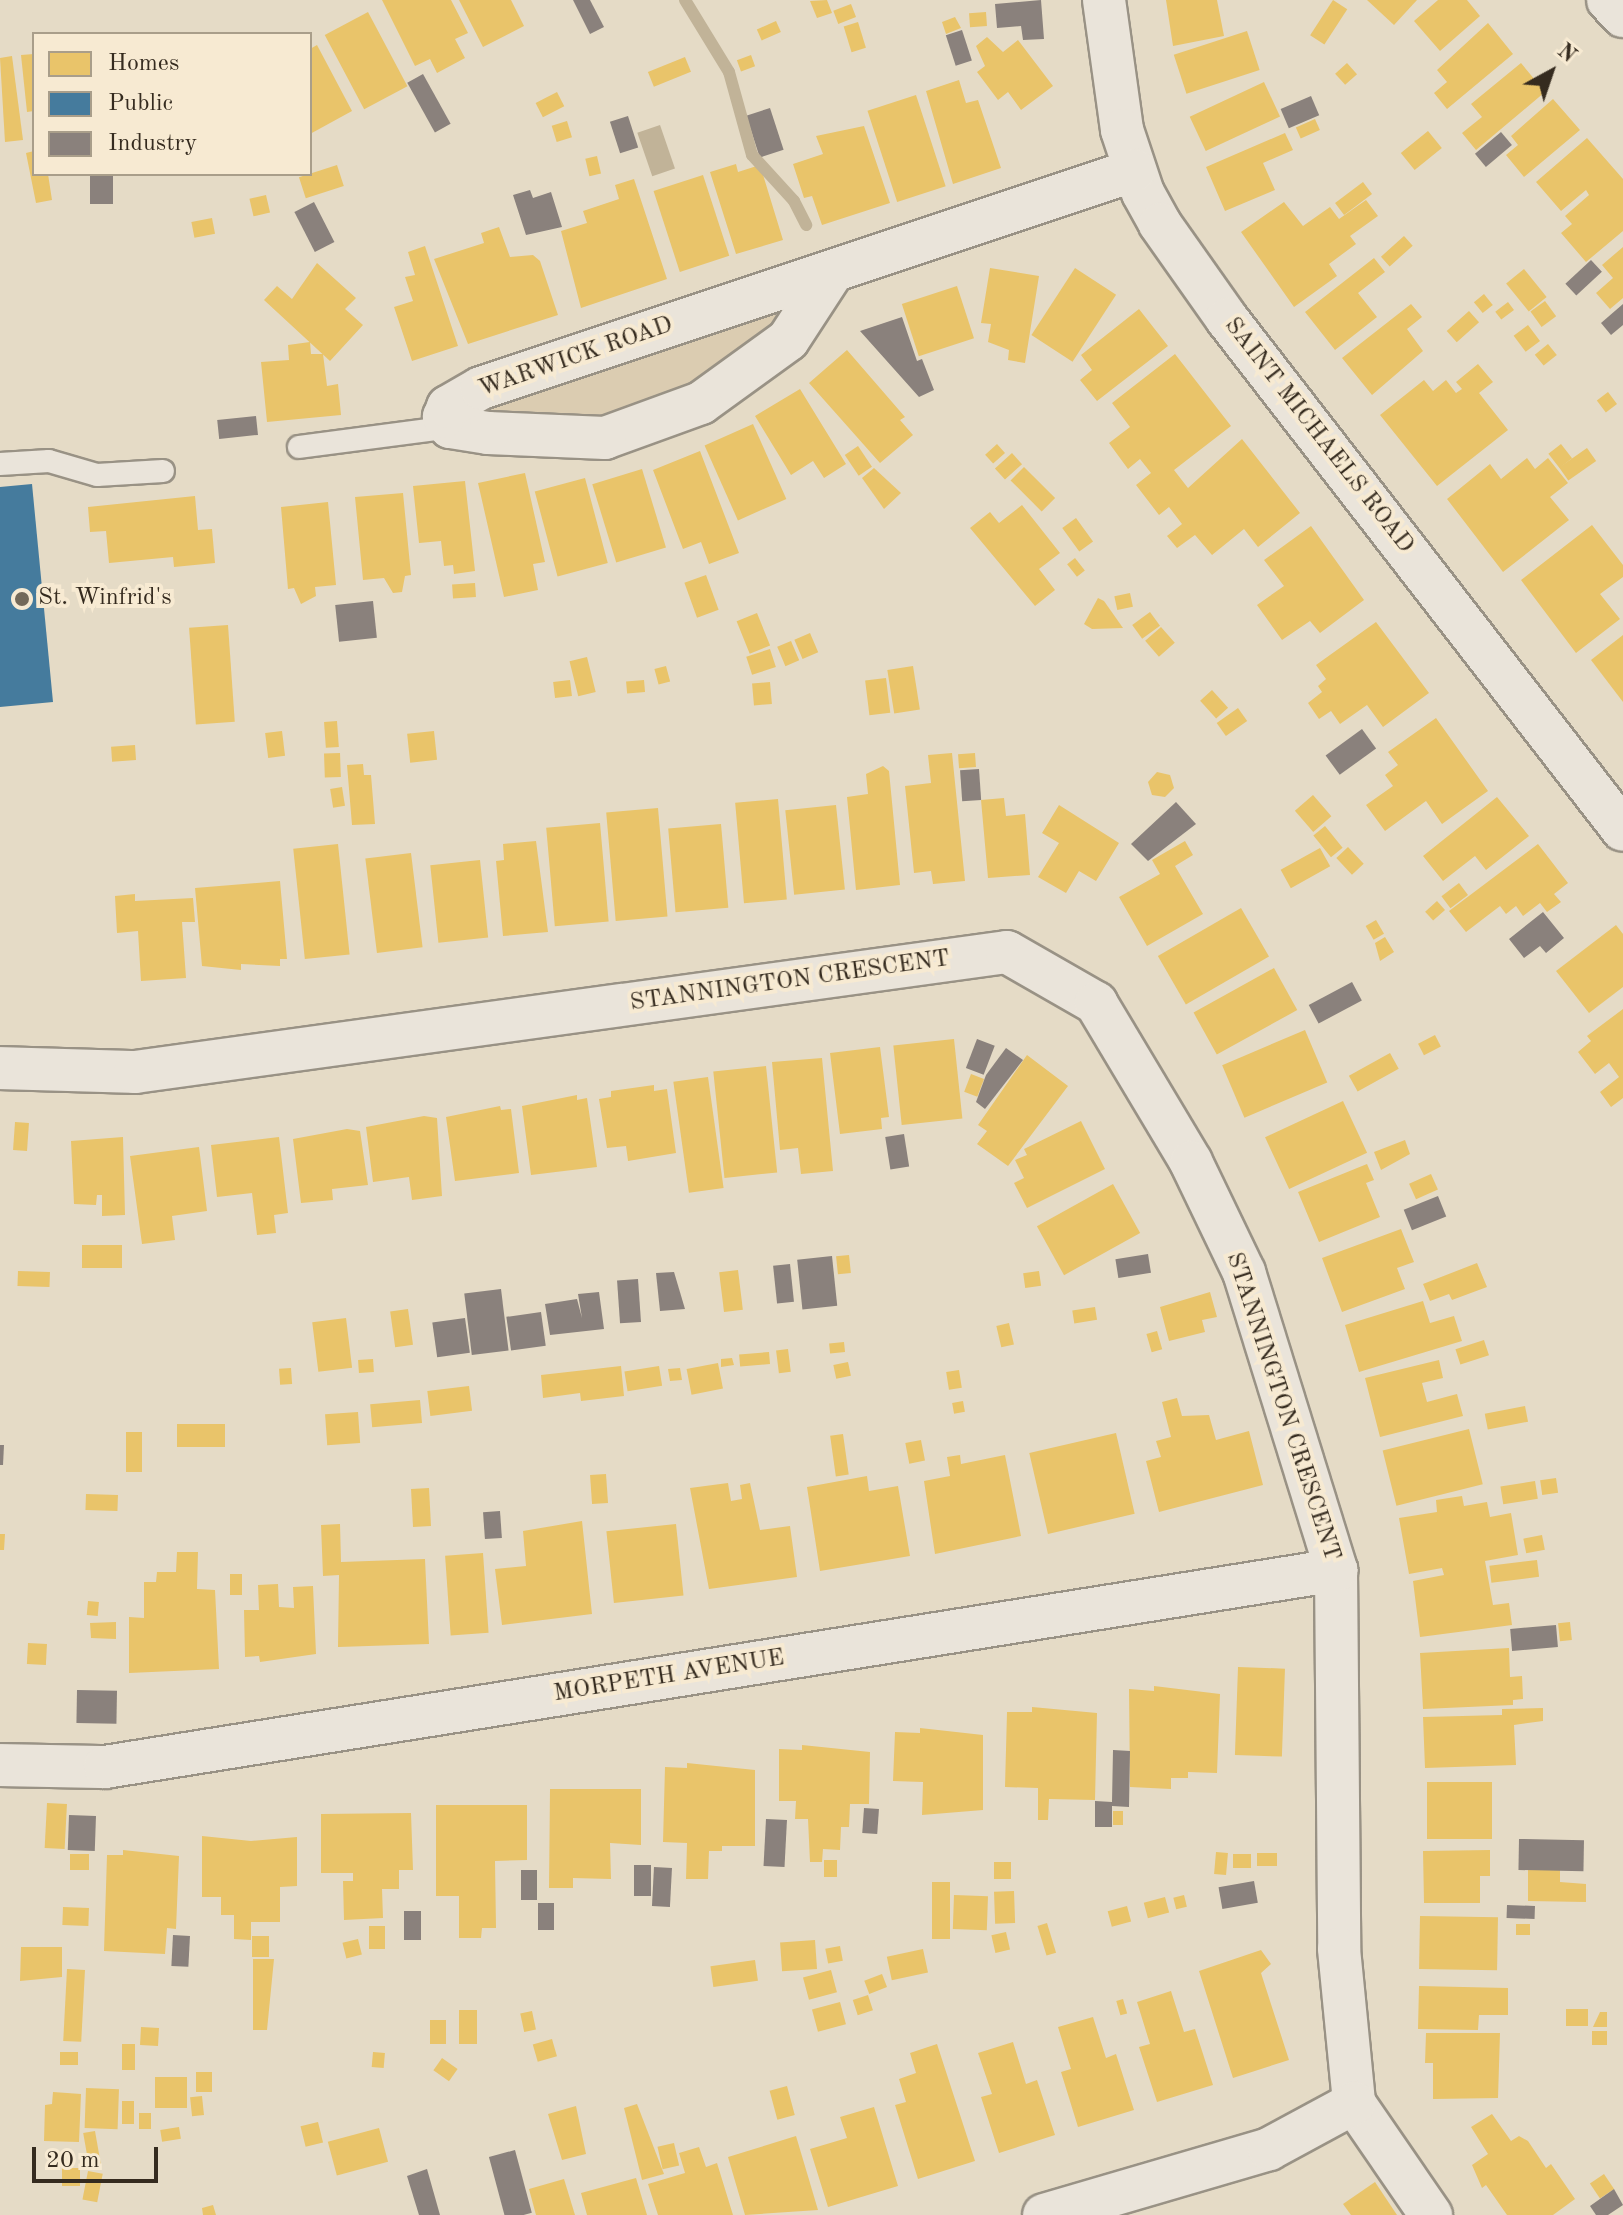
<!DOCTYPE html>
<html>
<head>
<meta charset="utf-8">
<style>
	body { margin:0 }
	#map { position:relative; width:1623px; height:2215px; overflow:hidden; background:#e5dbc6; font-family:"Old Standard TT",serif }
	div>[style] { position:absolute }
	.green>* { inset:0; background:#dbccb1 }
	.water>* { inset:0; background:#c1b398; transform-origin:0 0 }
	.homes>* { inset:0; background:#e9c46a; transform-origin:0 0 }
	.public>* { inset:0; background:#457b9d }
	.industry>* { inset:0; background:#8a817c; transform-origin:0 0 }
	.stream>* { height:12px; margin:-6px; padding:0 6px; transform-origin:6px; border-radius:6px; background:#c1b398 }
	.roads { filter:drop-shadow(2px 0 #999285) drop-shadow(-2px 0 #999285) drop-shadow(0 2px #999285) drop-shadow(0 -2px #999285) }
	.lane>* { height:22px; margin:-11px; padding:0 11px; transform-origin:11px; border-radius:11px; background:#eae4da }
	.street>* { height:42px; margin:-21px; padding:0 21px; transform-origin:21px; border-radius:21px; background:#eae4da }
	.dots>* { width:22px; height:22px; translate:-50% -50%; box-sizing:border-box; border:4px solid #f7ead2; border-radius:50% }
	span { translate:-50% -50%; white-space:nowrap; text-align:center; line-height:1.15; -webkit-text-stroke:8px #f7ead2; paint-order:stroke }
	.street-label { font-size:24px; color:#352b1f }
	.poi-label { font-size:24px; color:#352b1f }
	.left { translate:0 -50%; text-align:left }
	.legend { position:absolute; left:32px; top:32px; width:280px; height:144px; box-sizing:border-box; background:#f7ead2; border:2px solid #a99e8a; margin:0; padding:10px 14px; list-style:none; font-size:24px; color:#352b1f }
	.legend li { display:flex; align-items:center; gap:16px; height:40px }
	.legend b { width:40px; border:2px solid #a99e8a }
	.north { position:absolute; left:1511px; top:32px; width:80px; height:80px; -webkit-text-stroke:6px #f7ead2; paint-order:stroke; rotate:40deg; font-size:22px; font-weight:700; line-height:32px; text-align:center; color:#352b1f }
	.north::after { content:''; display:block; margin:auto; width:28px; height:36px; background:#352b1f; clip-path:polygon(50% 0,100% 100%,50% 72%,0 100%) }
	.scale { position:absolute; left:32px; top:2147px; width:126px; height:36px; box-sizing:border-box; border:4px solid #352b1f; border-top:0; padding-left:10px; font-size:24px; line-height:28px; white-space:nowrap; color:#352b1f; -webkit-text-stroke:6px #f7ead2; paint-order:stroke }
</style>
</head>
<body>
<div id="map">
	<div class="green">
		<div style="clip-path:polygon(772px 308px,783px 312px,786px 321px,726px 373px,616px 424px,495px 418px,492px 408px,497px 400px)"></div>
	</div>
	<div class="water">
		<div style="left:660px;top:125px;width:46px;height:24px;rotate:71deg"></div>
	</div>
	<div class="homes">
		<div style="clip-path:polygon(382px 0,451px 0,468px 33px,455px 39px,465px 58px,437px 73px,430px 59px,415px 66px)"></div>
		<div style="clip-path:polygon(459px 0,511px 0,524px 26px,483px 47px)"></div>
		<div style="clip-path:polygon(827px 0,832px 13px,817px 18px,810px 1px)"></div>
		<div style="clip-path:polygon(1166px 0,1217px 0,1224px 36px,1173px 46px)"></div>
		<div style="left:1333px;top:0;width:17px;height:42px;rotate:33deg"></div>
		<div style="clip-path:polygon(1367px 0,1417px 0,1394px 25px)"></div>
		<div style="clip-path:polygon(1438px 0,1467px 0,1480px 16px,1440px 51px,1414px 21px)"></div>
		<div style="left:851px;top:4px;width:14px;height:19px;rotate:69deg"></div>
		<div style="left:368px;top:12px;width:84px;height:49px;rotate:62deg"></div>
		<div style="left:986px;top:12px;width:14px;height:17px;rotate:86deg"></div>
		<div style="clip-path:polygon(955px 17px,961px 28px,946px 34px,942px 22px)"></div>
		<div style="left:776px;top:21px;width:12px;height:21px;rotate:66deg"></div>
		<div style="left:858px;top:22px;width:27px;height:15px;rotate:73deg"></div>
		<div style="clip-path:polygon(1488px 23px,1513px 54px,1447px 109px,1434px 93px,1447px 82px,1437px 70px)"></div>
		<div style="left:1247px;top:31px;width:41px;height:77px;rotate:72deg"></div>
		<div style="clip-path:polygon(987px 37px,1003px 52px,1018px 40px,1053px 86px,1021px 110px,1008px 92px,998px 100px,977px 72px,985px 66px,976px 46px)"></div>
		<div style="clip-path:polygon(317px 45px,352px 111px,310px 134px,310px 49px)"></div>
		<div style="clip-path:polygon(34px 54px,34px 111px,27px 112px,21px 55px)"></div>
		<div style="left:751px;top:55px;width:12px;height:15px;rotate:70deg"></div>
		<div style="clip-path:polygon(12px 56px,23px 140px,5px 142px,0 58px)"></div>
		<div style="left:685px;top:57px;width:16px;height:40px;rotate:68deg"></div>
		<div style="left:1347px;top:63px;width:15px;height:16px;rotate:48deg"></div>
		<div style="clip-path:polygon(1521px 63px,1545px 92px,1476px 150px,1462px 133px,1482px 117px,1471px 104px)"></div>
		<div style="clip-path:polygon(959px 80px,966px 103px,978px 100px,1001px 168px,953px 184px,926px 91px)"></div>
		<div style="left:1264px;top:82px;width:38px;height:82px;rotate:65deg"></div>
		<div style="left:557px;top:92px;width:16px;height:24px;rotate:63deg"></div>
		<div style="left:916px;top:95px;width:96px;height:51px;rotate:72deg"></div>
		<div style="clip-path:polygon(1553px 99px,1580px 130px,1524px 177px,1506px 155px,1518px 145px,1511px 136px)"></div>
		<div style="left:1315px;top:119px;width:12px;height:21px;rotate:66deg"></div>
		<div style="left:567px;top:121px;width:17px;height:16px;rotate:73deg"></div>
		<div style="clip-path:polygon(864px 126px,890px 203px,822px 225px,812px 196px,804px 198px,793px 164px,823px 154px,816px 136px)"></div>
		<div style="left:1428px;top:131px;width:22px;height:35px;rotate:51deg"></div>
		<div style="clip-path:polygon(1285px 133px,1293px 150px,1263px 163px,1275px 190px,1225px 211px,1206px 167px)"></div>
		<div style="clip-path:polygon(1587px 138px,1623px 179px,1623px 231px,1586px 262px,1561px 233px,1572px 224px,1565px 216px,1589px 195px,1586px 190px,1561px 211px,1536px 182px)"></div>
		<div style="clip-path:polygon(34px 151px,34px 174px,48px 174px,52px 200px,36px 203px,26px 153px)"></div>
		<div style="left:597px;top:156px;width:18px;height:12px;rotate:77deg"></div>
		<div style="clip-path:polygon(736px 164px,738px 172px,760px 165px,783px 240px,736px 254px,710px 172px)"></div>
		<div style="left:337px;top:165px;width:22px;height:40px;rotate:72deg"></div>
		<div style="left:703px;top:175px;width:85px;height:52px;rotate:72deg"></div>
		<div style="clip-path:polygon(634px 179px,667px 279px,581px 308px,561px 231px,587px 223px,583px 211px,619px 199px,615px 185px)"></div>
		<div style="left:1363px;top:182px;width:15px;height:35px;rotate:53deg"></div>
		<div style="left:266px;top:195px;width:18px;height:17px;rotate:77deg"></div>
		<div style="clip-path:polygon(1366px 200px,1378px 216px,1350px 236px,1356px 244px,1329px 264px,1337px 276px,1294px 307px,1241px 232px,1284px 202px,1303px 226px,1330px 207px,1339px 219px)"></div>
		<div style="left:212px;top:218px;width:16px;height:21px;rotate:79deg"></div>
		<div style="clip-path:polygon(499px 227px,510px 257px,533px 255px,540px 261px,558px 315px,468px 344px,434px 259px,484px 243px,481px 233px)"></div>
		<div style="left:1404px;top:236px;width:13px;height:31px;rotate:48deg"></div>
		<div style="clip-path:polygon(425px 246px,458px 346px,412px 361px,394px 307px,413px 301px,405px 277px,415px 275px,408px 252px)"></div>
		<div style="clip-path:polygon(1623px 247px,1623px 298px,1610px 309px,1596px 293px,1613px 278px,1602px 265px)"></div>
		<div style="clip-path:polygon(1374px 258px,1385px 272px,1358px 293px,1377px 317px,1335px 350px,1305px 312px)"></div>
		<div style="clip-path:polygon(317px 263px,356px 298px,345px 309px,363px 325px,330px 361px,264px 300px,277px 286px,292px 299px)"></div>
		<div style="clip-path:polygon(990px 268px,1039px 276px,1025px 363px,1008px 360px,1009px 350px,988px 342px,991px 324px,981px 323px)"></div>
		<div style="left:1075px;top:268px;width:49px;height:80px;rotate:33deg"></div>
		<div style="left:1524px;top:269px;width:36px;height:23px;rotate:51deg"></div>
		<div style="left:957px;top:286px;width:55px;height:58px;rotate:72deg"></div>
		<div style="left:1484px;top:294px;width:14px;height:13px;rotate:51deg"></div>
		<div style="left:1545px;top:301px;width:19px;height:18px;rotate:54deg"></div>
		<div style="left:1508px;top:302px;width:10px;height:16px;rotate:53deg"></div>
		<div style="clip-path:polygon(1411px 304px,1422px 317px,1407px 329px,1423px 351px,1372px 395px,1342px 358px)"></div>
		<div style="clip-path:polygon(1139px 309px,1168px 346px,1097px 401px,1080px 380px,1092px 370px,1081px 355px)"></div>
		<div style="left:1469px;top:311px;width:15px;height:30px;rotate:48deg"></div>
		<div style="left:1528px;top:325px;width:20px;height:18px;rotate:53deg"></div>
		<div style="clip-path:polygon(310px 342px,311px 354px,323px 354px,327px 386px,338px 384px,341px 415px,267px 422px,261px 362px,289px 360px,288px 345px)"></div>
		<div style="left:1548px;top:344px;width:14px;height:17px;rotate:51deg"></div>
		<div style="clip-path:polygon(847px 350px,905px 417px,900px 420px,913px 435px,880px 463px,809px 383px)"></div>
		<div style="clip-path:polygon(1175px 354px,1231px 426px,1174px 470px,1188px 488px,1242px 439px,1300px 513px,1258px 547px,1244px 529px,1212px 555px,1195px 535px,1177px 548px,1167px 536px,1182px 524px,1169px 507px,1159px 515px,1136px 485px,1151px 473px,1140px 459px,1128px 469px,1109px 443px,1130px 427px,1112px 403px)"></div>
		<div style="clip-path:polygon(1478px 364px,1493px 382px,1479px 393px,1508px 430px,1437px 486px,1380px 415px,1424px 380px,1433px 391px,1446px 380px,1456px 393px,1462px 389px,1456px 382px)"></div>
		<div style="clip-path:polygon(800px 389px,846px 464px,824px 478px,813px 461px,791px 475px,755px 416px)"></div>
		<div style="left:1608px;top:392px;width:15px;height:14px;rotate:53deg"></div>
		<div style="left:753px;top:424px;width:82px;height:53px;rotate:66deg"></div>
		<div style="left:997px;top:444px;width:12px;height:16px;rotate:48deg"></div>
		<div style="left:1561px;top:444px;width:18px;height:16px;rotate:52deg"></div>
		<div style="left:858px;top:446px;width:25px;height:16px;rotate:56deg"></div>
		<div style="left:1587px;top:448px;width:16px;height:34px;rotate:55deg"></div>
		<div style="clip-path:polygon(700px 451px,739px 553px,709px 564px,701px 542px,683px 549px,653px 470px)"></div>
		<div style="left:1012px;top:453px;width:15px;height:23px;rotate:48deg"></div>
		<div style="clip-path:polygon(1527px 458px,1535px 469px,1548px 458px,1568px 483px,1550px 497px,1569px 520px,1503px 572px,1447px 499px,1490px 464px,1501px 479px)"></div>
		<div style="left:1024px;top:467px;width:44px;height:19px;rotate:45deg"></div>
		<div style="clip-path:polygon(874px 468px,901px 493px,884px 509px,862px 478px)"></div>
		<div style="left:642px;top:469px;width:82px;height:52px;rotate:73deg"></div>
		<div style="clip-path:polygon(525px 473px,545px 562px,533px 564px,538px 590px,504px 597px,478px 483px)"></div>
		<div style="left:585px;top:478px;width:88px;height:52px;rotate:75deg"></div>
		<div style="clip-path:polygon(465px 481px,475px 571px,454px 574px,453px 565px,444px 566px,441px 541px,419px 543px,413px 486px)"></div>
		<div style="clip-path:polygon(403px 493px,411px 575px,405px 576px,402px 592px,393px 593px,384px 578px,363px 580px,355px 497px)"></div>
		<div style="clip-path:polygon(195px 496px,198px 530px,212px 529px,215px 563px,174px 567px,173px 557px,109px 563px,106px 531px,90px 532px,88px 507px)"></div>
		<div style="clip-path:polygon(328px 502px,336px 585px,315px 587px,316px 596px,301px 604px,294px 588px,288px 589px,281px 507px)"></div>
		<div style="clip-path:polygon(1022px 505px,1060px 553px,1039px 569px,1055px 590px,1035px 606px,970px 528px,990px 512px,999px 523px)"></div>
		<div style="left:1076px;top:518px;width:29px;height:17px;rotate:54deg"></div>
		<div style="clip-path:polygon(1592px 525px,1623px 565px,1623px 577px,1600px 594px,1620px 619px,1576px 653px,1521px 580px)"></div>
		<div style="clip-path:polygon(1311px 526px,1364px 600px,1320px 633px,1310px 621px,1282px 640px,1257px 605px,1284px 586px,1264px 560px)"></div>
		<div style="left:1075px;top:558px;width:16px;height:10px;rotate:52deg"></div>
		<div style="left:706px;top:575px;width:37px;height:23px;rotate:70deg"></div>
		<div style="left:475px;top:583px;width:14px;height:23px;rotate:86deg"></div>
		<div style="left:1130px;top:593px;width:14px;height:16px;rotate:78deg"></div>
		<div style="clip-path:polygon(1098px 598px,1104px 601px,1123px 628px,1092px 629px,1084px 624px)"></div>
		<div style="left:1150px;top:612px;width:17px;height:22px;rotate:54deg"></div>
		<div style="left:757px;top:613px;width:35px;height:22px;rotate:68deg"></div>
		<div style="clip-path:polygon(1376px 622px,1429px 693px,1383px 727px,1367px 705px,1340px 724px,1331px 711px,1319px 719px,1308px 703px,1322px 692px,1318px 686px,1326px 679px,1316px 665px)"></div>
		<div style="left:228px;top:625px;width:97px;height:39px;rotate:86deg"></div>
		<div style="left:1161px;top:627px;width:21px;height:21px;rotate:49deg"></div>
		<div style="left:810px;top:633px;width:21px;height:17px;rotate:67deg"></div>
		<div style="clip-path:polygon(1623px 635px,1623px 702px,1591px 660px)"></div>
		<div style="left:791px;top:641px;width:21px;height:15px;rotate:67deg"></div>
		<div style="left:770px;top:649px;width:19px;height:25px;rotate:72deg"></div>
		<div style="left:587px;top:657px;width:36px;height:18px;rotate:76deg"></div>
		<div style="left:666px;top:666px;width:16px;height:12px;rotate:75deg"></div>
		<div style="left:913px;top:666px;width:44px;height:26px;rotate:81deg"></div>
		<div style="left:886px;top:678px;width:35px;height:21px;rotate:83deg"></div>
		<div style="left:570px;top:680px;width:16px;height:17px;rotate:83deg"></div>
		<div style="left:644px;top:680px;width:12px;height:18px;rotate:85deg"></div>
		<div style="left:770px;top:682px;width:22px;height:18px;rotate:85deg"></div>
		<div style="left:1212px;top:690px;width:24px;height:16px;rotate:48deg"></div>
		<div style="left:1238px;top:708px;width:16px;height:26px;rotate:55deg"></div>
		<div style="clip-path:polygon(1436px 718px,1488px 791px,1442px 824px,1426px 801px,1385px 831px,1366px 805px,1393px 786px,1385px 775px,1398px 765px,1388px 752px)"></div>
		<div style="left:337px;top:721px;width:26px;height:13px;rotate:86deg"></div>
		<div style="left:282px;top:731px;width:25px;height:17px;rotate:83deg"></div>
		<div style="left:434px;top:731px;width:29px;height:27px;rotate:84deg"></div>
		<div style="left:135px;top:745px;width:15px;height:24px;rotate:86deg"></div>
		<div style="left:340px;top:753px;width:24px;height:16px;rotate:88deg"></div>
		<div style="clip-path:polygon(952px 753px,965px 881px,933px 884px,931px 871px,914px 873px,905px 786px,931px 783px,928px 755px)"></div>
		<div style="left:975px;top:753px;width:14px;height:17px;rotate:86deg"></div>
		<div style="clip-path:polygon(363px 764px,364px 775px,371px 775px,375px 824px,352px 825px,347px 765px)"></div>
		<div style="clip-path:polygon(883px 766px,889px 771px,900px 885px,856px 890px,847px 797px,868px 794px,866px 774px)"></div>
		<div style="clip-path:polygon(1157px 772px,1170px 775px,1174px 788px,1165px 797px,1152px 795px,1148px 782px)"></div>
		<div style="left:342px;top:787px;width:19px;height:12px;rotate:81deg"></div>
		<div style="left:1313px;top:795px;width:28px;height:24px;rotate:49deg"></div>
		<div style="clip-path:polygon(1497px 797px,1529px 836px,1486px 870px,1475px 856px,1443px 881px,1423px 856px)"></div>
		<div style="clip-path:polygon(1004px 798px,1006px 816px,1025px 814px,1030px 875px,988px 878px,981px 800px)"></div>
		<div style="left:778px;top:799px;width:101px;height:43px;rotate:85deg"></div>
		<div style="left:836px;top:805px;width:85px;height:51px;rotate:84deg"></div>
		<div style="clip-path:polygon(1059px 805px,1119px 843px,1096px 881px,1079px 871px,1066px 893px,1038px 877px,1059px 843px,1042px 833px)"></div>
		<div style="left:658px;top:808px;width:109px;height:52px;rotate:85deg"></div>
		<div style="left:600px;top:823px;width:99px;height:54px;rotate:85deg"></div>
		<div style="left:721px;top:824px;width:84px;height:53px;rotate:85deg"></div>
		<div style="left:1325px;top:826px;width:28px;height:15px;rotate:51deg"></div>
		<div style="clip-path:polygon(536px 841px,548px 932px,503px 936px,496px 861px,504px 860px,503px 844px)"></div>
		<div style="clip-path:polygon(1185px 841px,1193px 855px,1175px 866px,1203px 914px,1147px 946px,1119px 897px,1160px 874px,1152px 860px)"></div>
		<div style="left:338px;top:844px;width:111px;height:45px;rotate:84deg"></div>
		<div style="clip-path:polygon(1538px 844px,1568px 883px,1554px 894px,1561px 902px,1547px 912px,1540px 903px,1523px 916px,1516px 906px,1506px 914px,1500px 906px,1466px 932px,1449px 911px)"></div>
		<div style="left:1348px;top:847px;width:23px;height:16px;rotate:47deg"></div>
		<div style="left:1320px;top:848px;width:21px;height:45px;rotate:61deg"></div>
		<div style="left:411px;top:853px;width:95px;height:46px;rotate:83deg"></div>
		<div style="left:480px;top:860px;width:78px;height:50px;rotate:84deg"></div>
		<div style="clip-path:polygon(280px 881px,287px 959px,280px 959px,280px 966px,241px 964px,241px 970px,202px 966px,195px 888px)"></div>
		<div style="left:1459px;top:883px;width:15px;height:22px;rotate:53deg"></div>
		<div style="clip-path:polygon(135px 894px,135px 901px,193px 898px,195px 922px,182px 922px,186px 978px,141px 981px,138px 931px,117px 933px,115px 896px)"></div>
		<div style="left:1437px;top:901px;width:12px;height:16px;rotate:48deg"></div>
		<div style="left:1241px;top:908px;width:56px;height:96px;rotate:60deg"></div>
		<div style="left:1376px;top:920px;width:16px;height:12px;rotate:60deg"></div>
		<div style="clip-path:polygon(1616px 925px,1623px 934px,1623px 987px,1589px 1013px,1556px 971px)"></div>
		<div style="clip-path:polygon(1385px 937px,1394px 952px,1380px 961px,1375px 943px)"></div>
		<div style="left:1274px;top:968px;width:48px;height:92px;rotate:61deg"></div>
		<div style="clip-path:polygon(1623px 1009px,1623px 1098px,1611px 1107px,1600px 1092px,1619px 1077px,1609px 1063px,1595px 1074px,1578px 1052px,1591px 1041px,1587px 1036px)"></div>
		<div style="left:1305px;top:1030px;width:57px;height:90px;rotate:67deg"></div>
		<div style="left:1435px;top:1035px;width:13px;height:19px;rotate:63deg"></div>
		<div style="left:954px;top:1039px;width:80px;height:61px;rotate:84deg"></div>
		<div style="clip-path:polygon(880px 1047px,889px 1117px,881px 1118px,882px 1129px,840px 1134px,830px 1053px)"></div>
		<div style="left:1390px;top:1053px;width:18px;height:47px;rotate:61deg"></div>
		<div style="clip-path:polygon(1027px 1055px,1068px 1086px,1008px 1166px,977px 1144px,987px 1131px,978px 1125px)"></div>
		<div style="clip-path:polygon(822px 1058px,833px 1171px,801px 1174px,798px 1148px,780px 1150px,772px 1062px)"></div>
		<div style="left:766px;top:1066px;width:107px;height:53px;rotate:84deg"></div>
		<div style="left:971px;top:1074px;width:14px;height:19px;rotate:21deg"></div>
		<div style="left:708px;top:1077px;width:112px;height:35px;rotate:82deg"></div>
		<div style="clip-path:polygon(654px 1085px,654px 1091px,667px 1089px,676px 1153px,628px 1161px,626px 1146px,607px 1148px,599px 1099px,611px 1097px,611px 1091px)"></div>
		<div style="clip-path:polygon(577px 1095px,577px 1100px,587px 1098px,597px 1167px,531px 1175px,522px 1106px)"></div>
		<div style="left:1343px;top:1101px;width:57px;height:86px;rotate:65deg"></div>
		<div style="clip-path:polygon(500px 1106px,501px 1110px,511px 1109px,519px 1173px,455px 1181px,446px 1117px)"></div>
		<div style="clip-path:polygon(424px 1116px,437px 1118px,442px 1196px,412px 1200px,409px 1177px,373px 1182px,366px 1127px)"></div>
		<div style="clip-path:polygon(1081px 1121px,1105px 1169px,1027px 1208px,1014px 1183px,1024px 1178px,1015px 1160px,1027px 1155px,1024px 1149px)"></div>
		<div style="left:15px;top:1122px;width:14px;height:28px;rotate:4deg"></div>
		<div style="clip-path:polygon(347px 1129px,360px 1131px,368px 1185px,332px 1189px,333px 1200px,301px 1203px,293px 1139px)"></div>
		<div style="clip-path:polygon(123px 1137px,125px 1215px,102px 1216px,102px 1195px,97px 1195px,96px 1205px,74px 1204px,71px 1141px)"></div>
		<div style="clip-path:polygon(279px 1137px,288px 1213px,274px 1215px,276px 1233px,257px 1235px,252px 1193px,217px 1197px,211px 1145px)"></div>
		<div style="clip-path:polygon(1405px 1140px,1410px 1154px,1381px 1170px,1374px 1152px)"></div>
		<div style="clip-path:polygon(199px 1147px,207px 1211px,172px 1216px,175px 1240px,142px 1244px,130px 1156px)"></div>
		<div style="clip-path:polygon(1367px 1164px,1374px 1180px,1366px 1183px,1380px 1217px,1319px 1242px,1298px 1192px)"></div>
		<div style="left:1431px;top:1174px;width:17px;height:24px;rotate:66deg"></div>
		<div style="left:1113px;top:1184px;width:56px;height:87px;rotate:61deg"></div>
		<div style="clip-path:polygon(1401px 1229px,1414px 1262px,1397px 1268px,1405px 1289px,1342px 1312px,1322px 1258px)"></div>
		<div style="left:82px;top:1245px;width:40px;height:23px"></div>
		<div style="left:849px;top:1255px;width:18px;height:13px;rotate:84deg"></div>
		<div style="clip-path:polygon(1477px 1263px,1487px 1287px,1452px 1300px,1449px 1294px,1430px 1301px,1423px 1284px)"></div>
		<div style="left:738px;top:1270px;width:40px;height:19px;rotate:83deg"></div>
		<div style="left:18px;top:1271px;width:32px;height:15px;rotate:2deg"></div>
		<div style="left:1039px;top:1271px;width:15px;height:16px;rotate:82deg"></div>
		<div style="clip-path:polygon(1210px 1292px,1217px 1317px,1202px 1320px,1205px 1332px,1169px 1341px,1160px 1307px)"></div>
		<div style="clip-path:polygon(1423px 1301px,1430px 1323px,1454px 1316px,1462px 1341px,1359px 1372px,1345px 1325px)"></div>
		<div style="left:1095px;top:1307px;width:13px;height:23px;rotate:81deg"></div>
		<div style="left:408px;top:1309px;width:36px;height:18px;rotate:82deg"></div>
		<div style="left:346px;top:1318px;width:50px;height:34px;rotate:83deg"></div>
		<div style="left:1009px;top:1323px;width:22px;height:13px;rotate:77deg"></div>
		<div style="left:1157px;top:1331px;width:19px;height:11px;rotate:74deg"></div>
		<div style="left:1484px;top:1340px;width:16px;height:30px;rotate:72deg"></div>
		<div style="left:844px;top:1342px;width:10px;height:15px;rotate:84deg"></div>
		<div style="left:788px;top:1349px;width:23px;height:12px;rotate:83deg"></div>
		<div style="left:769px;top:1352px;width:12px;height:30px;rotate:85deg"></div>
		<div style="clip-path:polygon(732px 1358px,734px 1365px,721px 1367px,721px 1359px)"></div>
		<div style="left:373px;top:1359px;width:13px;height:15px;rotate:86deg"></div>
		<div style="clip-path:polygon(1439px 1360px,1443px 1378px,1422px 1383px,1427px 1402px,1457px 1394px,1463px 1416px,1380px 1437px,1365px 1378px)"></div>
		<div style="left:848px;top:1362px;width:14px;height:15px;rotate:78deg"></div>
		<div style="left:718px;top:1363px;width:26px;height:32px;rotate:79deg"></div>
		<div style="clip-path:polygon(621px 1366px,624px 1396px,581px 1401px,580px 1393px,543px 1398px,541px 1375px)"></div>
		<div style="left:659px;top:1366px;width:20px;height:35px;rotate:81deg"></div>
		<div style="left:291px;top:1368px;width:16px;height:12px;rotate:86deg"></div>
		<div style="clip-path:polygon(680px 1368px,682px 1380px,670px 1381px,668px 1369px)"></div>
		<div style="left:959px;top:1370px;width:18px;height:13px;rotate:81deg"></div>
		<div style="left:469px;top:1386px;width:25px;height:42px;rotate:83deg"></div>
		<div style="clip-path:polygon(1177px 1398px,1182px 1416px,1209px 1415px,1216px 1440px,1249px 1431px,1263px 1485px,1159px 1512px,1146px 1461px,1161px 1457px,1156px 1441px,1171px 1437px,1162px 1402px)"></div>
		<div style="left:420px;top:1400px;width:23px;height:50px;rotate:85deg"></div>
		<div style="left:963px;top:1401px;width:11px;height:11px;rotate:80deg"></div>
		<div style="left:1525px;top:1406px;width:16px;height:41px;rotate:79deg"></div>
		<div style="left:358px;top:1412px;width:31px;height:33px;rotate:86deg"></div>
		<div style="left:225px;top:1424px;width:23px;height:48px;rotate:90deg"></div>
		<div style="left:1469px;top:1429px;width:57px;height:89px;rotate:76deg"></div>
		<div style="left:126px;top:1432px;width:16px;height:40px"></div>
		<div style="left:1116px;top:1433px;width:83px;height:89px;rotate:77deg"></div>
		<div style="left:843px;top:1434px;width:41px;height:13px;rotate:82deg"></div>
		<div style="left:921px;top:1440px;width:21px;height:16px;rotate:79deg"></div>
		<div style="clip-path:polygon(960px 1455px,961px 1464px,1005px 1455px,1021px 1536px,935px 1554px,924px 1481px,950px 1476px,947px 1457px)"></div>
		<div style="left:606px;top:1474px;width:29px;height:16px;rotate:86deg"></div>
		<div style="clip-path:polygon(867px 1476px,869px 1491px,898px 1486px,910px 1556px,820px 1571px,807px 1487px)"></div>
		<div style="left:1556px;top:1478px;width:15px;height:16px;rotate:82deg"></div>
		<div style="left:1535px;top:1481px;width:18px;height:35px;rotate:81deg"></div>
		<div style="clip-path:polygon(728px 1483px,731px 1501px,742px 1499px,740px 1485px,750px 1483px,760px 1530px,790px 1526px,797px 1577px,709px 1589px,690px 1488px)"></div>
		<div style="left:429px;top:1488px;width:38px;height:18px;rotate:87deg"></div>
		<div style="left:86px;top:1494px;width:32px;height:16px;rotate:2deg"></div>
		<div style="clip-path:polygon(1462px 1496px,1464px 1506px,1487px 1502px,1490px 1517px,1511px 1513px,1518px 1555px,1485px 1561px,1493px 1605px,1509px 1603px,1512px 1625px,1420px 1637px,1413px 1581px,1444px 1575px,1442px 1568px,1409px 1574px,1399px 1518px,1437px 1512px,1436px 1500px)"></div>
		<div style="clip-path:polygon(582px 1521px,592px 1614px,502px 1625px,495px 1569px,526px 1566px,523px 1531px)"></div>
		<div style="clip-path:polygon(340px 1524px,341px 1562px,425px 1559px,429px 1644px,338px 1647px,339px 1575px,323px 1576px,321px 1525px)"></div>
		<div style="left:676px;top:1524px;width:72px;height:70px;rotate:84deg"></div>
		<div style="clip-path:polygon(0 1534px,5px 1534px,4px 1550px,0 1550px)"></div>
		<div style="left:1542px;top:1535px;width:15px;height:19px;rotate:79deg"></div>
		<div style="clip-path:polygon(177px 1552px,198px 1552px,197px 1589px,215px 1590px,219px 1669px,129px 1673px,129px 1617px,144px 1618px,144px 1582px,156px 1582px,157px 1572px,176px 1572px)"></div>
		<div style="left:483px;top:1553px;width:80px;height:38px;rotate:86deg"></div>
		<div style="left:1537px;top:1560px;width:17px;height:48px;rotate:83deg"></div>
		<div style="left:230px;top:1574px;width:12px;height:21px"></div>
		<div style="clip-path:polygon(278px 1584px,279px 1607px,294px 1608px,293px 1587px,313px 1586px,316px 1654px,260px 1662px,259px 1656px,245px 1657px,244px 1610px,259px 1610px,258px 1585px)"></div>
		<div style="left:88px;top:1601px;width:11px;height:14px;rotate:5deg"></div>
		<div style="clip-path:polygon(116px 1622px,116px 1639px,91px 1638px,90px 1623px)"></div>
		<div style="left:1570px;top:1622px;width:18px;height:12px;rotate:84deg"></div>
		<div style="left:28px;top:1643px;width:19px;height:21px;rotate:3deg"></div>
		<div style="clip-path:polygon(1509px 1648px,1510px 1677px,1522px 1676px,1523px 1699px,1513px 1700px,1513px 1705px,1423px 1709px,1420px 1653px)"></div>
		<div style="left:1238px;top:1667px;width:47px;height:88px;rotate:2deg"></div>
		<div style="clip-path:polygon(1154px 1686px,1220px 1694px,1217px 1773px,1188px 1772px,1188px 1778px,1171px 1778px,1171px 1789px,1130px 1787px,1129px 1689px,1154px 1691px)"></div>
		<div style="clip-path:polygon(1032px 1707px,1097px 1713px,1095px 1800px,1049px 1799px,1048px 1820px,1038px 1820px,1038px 1788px,1005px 1787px,1007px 1712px,1032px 1712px)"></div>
		<div style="clip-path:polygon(1543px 1708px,1543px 1721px,1514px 1725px,1516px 1765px,1425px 1768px,1423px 1717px,1502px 1715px,1502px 1709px)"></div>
		<div style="clip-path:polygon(920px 1728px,983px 1735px,983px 1810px,922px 1815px,923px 1782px,893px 1781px,895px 1732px,920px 1733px)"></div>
		<div style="clip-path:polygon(802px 1745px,870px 1752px,869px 1804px,850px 1804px,849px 1827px,841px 1827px,840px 1850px,823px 1849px,822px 1862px,810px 1862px,808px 1819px,795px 1819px,796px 1801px,779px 1801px,779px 1749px,802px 1750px)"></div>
		<div style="clip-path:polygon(687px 1763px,755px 1770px,755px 1846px,722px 1846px,722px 1851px,709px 1851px,708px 1879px,686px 1879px,687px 1843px,663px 1842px,665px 1767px,687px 1768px)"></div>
		<div style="left:1427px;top:1782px;width:65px;height:57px"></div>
		<div style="clip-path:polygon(550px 1789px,641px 1789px,641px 1845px,610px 1843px,611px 1879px,573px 1878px,573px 1888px,549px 1888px)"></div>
		<div style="left:47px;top:1803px;width:20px;height:45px;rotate:3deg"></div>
		<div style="clip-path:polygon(436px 1805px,527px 1805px,527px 1860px,495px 1861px,496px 1928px,482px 1928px,481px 1938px,459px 1938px,459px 1896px,436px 1896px)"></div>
		<div style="left:1113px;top:1811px;width:10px;height:14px"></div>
		<div style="clip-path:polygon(411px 1813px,413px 1870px,399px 1870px,399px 1889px,382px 1889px,383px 1918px,344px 1920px,343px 1881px,353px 1881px,353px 1873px,321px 1873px,321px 1814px)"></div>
		<div style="clip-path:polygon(202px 1836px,251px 1841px,297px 1837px,297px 1886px,280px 1887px,280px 1922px,251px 1922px,251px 1940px,234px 1939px,234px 1915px,221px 1915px,221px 1897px,202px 1897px)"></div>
		<div style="clip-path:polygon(123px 1850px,179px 1856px,176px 1929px,167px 1928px,165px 1954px,104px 1951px,107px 1855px,123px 1855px)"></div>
		<div style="clip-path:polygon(1490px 1850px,1490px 1876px,1480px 1876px,1480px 1903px,1424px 1903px,1423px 1851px)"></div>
		<div style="left:1216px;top:1852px;width:12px;height:22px;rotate:5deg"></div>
		<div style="left:1257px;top:1853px;width:20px;height:13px"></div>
		<div style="left:70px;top:1854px;width:19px;height:16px"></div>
		<div style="left:1233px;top:1854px;width:18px;height:14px"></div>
		<div style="left:824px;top:1860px;width:13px;height:17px"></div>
		<div style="left:1011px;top:1862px;width:17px;height:17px;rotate:90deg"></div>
		<div style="clip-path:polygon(1528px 1870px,1560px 1870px,1560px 1882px,1586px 1884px,1586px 1902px,1528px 1901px)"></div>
		<div style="left:932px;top:1882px;width:18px;height:57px"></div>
		<div style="left:1014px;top:1891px;width:32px;height:20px;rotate:88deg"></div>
		<div style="left:954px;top:1895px;width:34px;height:34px;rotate:2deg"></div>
		<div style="left:1184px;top:1895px;width:12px;height:11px;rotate:76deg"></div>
		<div style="left:1165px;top:1897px;width:16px;height:22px;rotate:75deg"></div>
		<div style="left:1127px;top:1906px;width:16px;height:20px;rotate:75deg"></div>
		<div style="left:63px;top:1907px;width:26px;height:18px;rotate:2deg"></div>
		<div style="left:1420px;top:1916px;width:78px;height:53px;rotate:1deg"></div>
		<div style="left:1047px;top:1923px;width:31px;height:10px;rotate:73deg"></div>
		<div style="left:1530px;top:1924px;width:11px;height:14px;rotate:90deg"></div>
		<div style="left:369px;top:1926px;width:16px;height:23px"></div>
		<div style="left:1006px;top:1932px;width:18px;height:15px;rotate:77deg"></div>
		<div style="left:252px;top:1936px;width:17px;height:21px"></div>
		<div style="left:358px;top:1939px;width:16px;height:16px;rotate:76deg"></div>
		<div style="left:815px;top:1940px;width:29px;height:35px;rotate:86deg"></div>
		<div style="left:840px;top:1946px;width:15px;height:15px;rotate:79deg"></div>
		<div style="clip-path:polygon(21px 1947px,62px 1947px,62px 1977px,20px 1981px)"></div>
		<div style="left:923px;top:1949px;width:24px;height:37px;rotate:78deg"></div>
		<div style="clip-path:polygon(1261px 1950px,1271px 1964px,1261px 1973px,1289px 2060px,1233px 2078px,1199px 1971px)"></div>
		<div style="clip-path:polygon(253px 1959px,274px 1959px,267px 2030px,253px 2030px)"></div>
		<div style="left:755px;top:1960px;width:21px;height:45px;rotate:82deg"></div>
		<div style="left:67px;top:1969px;width:18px;height:72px;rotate:3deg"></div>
		<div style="left:831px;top:1970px;width:23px;height:29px;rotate:75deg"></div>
		<div style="left:882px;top:1974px;width:14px;height:19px;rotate:69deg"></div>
		<div style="clip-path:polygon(1419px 1986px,1508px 1988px,1508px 2015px,1479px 2015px,1478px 2030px,1418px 2029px)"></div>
		<div style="clip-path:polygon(1171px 1991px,1184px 2032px,1195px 2029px,1213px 2085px,1157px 2102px,1139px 2047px,1150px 2044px,1137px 2002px)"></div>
		<div style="left:868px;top:1995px;width:16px;height:16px;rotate:72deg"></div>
		<div style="left:1123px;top:1999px;width:15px;height:7px;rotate:74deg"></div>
		<div style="left:840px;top:2002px;width:23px;height:29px;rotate:75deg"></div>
		<div style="left:1566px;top:2009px;width:22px;height:17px"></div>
		<div style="left:459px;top:2010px;width:18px;height:34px"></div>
		<div style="left:532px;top:2011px;width:19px;height:12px;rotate:78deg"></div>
		<div style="clip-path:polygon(1600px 2012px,1607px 2012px,1607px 2027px,1593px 2027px)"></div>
		<div style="clip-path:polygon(1093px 2017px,1106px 2058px,1116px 2054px,1134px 2110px,1078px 2127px,1061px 2072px,1071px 2069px,1058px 2027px)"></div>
		<div style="left:446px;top:2020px;width:24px;height:16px;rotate:90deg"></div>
		<div style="left:141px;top:2027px;width:18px;height:18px;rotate:3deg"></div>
		<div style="left:1592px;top:2031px;width:15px;height:14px"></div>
		<div style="clip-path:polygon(1426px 2033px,1500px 2033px,1498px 2098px,1433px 2099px,1433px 2063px,1425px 2063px)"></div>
		<div style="left:552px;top:2039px;width:18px;height:20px;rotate:74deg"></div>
		<div style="clip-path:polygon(1013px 2042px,1026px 2084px,1037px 2080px,1055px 2135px,999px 2153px,981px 2097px,992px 2094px,978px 2053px)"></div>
		<div style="left:122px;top:2044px;width:13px;height:26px"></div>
		<div style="clip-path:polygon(937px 2044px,975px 2161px,918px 2179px,895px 2105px,906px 2102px,899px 2079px,916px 2073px,910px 2053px)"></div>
		<div style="left:60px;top:2052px;width:18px;height:13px"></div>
		<div style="left:373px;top:2052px;width:12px;height:15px;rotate:5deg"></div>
		<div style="left:442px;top:2058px;width:19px;height:15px;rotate:35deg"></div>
		<div style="left:196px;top:2072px;width:16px;height:20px"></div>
		<div style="left:155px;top:2077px;width:32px;height:31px"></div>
		<div style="left:787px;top:2086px;width:30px;height:18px;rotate:75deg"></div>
		<div style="left:86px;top:2088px;width:33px;height:40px;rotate:2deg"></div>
		<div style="clip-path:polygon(53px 2092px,81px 2094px,79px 2142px,44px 2141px,45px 2105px,52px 2104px)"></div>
		<div style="left:202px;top:2096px;width:19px;height:12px;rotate:84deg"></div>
		<div style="left:122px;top:2101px;width:12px;height:23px"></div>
		<div style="clip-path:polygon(637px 2104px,664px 2174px,642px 2180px,624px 2108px)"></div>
		<div style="clip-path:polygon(576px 2106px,586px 2154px,562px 2160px,548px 2114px)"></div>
		<div style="clip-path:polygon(874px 2107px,898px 2186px,828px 2207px,810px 2149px,847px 2138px,840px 2117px)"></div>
		<div style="left:139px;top:2113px;width:12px;height:16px"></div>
		<div style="clip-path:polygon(1492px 2114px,1511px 2141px,1519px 2136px,1528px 2141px,1546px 2168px,1551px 2164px,1575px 2199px,1553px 2215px,1507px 2215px,1486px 2185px,1482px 2188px,1472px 2165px,1488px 2154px,1471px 2127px)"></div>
		<div style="left:318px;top:2122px;width:21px;height:18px;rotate:76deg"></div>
		<div style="left:179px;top:2127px;width:12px;height:19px;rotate:81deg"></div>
		<div style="left:379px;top:2128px;width:35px;height:53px;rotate:75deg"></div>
		<div style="left:95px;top:2131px;width:35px;height:12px;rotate:80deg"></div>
		<div style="clip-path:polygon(796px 2136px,818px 2210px,745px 2215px,728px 2157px)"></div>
		<div style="left:674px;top:2143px;width:23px;height:17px;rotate:77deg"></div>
		<div style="clip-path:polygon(699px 2147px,706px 2167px,717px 2163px,733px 2215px,658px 2215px,648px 2184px,685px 2173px,679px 2153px)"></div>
		<div style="left:62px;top:2168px;width:18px;height:18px"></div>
		<div style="left:88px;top:2171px;width:15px;height:29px;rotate:11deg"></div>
		<div style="left:1604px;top:2174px;width:18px;height:17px;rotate:56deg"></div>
		<div style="clip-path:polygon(636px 2178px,647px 2215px,587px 2215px,581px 2193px)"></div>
		<div style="clip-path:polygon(564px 2179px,575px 2215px,536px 2215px,529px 2189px)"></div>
		<div style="clip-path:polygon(1375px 2182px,1397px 2215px,1351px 2215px,1343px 2204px)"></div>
		<div style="clip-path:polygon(213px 2205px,216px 2215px,203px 2215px,202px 2208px)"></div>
	</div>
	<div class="public">
		<div style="clip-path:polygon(32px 484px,53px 702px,0 707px,0 487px)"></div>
	</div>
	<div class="industry">
		<div style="clip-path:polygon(573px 0,590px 0,604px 27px,590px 34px)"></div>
		<div style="clip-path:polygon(1041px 0,1044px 39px,1023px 40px,1021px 26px,997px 28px,995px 4px)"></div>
		<div style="left:962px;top:30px;width:32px;height:17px;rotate:72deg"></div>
		<div style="left:423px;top:74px;width:57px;height:18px;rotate:61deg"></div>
		<div style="left:1311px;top:96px;width:21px;height:33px;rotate:67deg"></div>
		<div style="left:770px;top:108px;width:44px;height:25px;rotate:72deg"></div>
		<div style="left:628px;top:116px;width:33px;height:19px;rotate:72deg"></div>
		<div style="left:1501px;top:132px;width:17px;height:34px;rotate:50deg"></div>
		<div style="left:90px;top:174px;width:23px;height:30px"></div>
		<div style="clip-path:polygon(530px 190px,533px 198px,551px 192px,562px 227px,526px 235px,513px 195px)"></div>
		<div style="left:314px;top:202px;width:45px;height:22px;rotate:63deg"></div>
		<div style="left:1591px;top:260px;width:16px;height:35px;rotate:47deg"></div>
		<div style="clip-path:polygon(1623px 304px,1623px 325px,1611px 335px,1601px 323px)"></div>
		<div style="clip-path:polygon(902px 317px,917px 361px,922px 359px,934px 390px,919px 397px,860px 331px)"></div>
		<div style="left:256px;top:416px;width:19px;height:39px;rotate:84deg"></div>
		<div style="left:373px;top:601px;width:37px;height:38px;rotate:84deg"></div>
		<div style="left:1362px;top:729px;width:24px;height:45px;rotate:54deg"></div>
		<div style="left:979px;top:769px;width:31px;height:19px;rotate:86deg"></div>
		<div style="clip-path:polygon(1176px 802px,1196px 824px,1148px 861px,1131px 844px)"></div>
		<div style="clip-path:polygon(1543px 912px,1564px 938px,1546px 953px,1540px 946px,1524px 958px,1509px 939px)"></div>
		<div style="left:1352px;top:982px;width:21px;height:49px;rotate:62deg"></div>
		<div style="left:977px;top:1039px;width:19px;height:31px;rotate:21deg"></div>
		<div style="clip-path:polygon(1006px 1048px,1023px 1060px,985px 1109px,976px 1102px,986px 1075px)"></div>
		<div style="left:904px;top:1134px;width:33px;height:19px;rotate:81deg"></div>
		<div style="left:1438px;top:1196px;width:22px;height:37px;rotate:68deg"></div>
		<div style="left:1148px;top:1254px;width:19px;height:33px;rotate:81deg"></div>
		<div style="left:832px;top:1256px;width:50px;height:35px;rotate:84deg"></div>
		<div style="left:790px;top:1264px;width:38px;height:17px;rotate:84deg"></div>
		<div style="clip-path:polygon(674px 1272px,685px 1309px,660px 1311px,656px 1273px)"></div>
		<div style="left:638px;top:1279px;width:43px;height:21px;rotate:86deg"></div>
		<div style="left:501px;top:1289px;width:62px;height:37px;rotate:83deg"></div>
		<div style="clip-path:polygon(599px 1292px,604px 1329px,550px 1335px,545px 1304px,577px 1299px,582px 1318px,578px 1294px)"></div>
		<div style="left:541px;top:1312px;width:34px;height:35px;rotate:82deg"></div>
		<div style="left:465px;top:1318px;width:35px;height:33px;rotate:82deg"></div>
		<div style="clip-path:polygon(0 1445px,4px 1445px,3px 1465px,0 1465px)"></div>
		<div style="left:500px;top:1511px;width:27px;height:17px;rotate:86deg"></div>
		<div style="left:1556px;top:1625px;width:22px;height:46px;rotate:85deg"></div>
		<div style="left:77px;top:1690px;width:40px;height:33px;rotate:1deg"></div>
		<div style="clip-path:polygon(1113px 1750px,1130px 1751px,1129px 1807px,1112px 1806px,1112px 1827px,1095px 1827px,1095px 1801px,1112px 1802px)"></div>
		<div style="left:864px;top:1808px;width:15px;height:25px;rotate:4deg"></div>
		<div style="left:69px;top:1815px;width:27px;height:35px;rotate:2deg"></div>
		<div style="left:766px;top:1819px;width:21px;height:47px;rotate:3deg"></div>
		<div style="left:1519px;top:1839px;width:65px;height:31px;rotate:1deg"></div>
		<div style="left:634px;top:1865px;width:17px;height:31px"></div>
		<div style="left:654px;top:1867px;width:18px;height:39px;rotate:3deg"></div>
		<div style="left:521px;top:1870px;width:16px;height:30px"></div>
		<div style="left:1254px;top:1881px;width:22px;height:36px;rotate:80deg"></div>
		<div style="left:538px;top:1903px;width:16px;height:27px"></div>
		<div style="left:1507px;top:1905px;width:28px;height:13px;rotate:2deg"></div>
		<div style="left:404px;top:1911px;width:17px;height:29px"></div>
		<div style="left:173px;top:1935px;width:17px;height:31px;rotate:3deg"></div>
		<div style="left:515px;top:2150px;width:65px;height:27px;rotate:75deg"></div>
		<div style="clip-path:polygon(427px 2169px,440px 2215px,419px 2215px,407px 2176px)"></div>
		<div style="clip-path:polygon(1614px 2189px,1623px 2205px,1608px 2215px,1596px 2215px,1590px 2206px)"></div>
	</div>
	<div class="stream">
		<div style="left:685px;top:0;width:84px;rotate:58.6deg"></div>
		<div style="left:729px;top:72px;width:86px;rotate:74.5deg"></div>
		<div style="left:752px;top:155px;width:62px;rotate:47.6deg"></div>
		<div style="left:794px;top:201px;width:27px;rotate:63deg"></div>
	</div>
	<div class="roads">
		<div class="lane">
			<div style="left:299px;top:447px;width:152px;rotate:-7.5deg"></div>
			<div style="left:0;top:464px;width:49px;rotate:-3.5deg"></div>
			<div style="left:49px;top:461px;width:50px;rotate:16.3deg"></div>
			<div style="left:97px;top:475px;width:66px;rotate:-3.5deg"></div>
		</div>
		<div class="street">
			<div style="left:1104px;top:0;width:131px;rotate:82.1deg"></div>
			<div style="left:1122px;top:130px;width:66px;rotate:71.6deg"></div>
			<div style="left:1143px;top:193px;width:35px;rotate:61deg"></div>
			<div style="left:1160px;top:224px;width:116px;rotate:54.8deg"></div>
			<div style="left:1227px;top:319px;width:646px;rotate:52.23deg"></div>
			<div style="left:1608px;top:0;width:22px;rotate:47deg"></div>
			<div style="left:833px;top:271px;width:82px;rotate:123.1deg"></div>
			<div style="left:788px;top:340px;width:107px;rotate:144.1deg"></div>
			<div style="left:701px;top:403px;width:102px;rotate:160deg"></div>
			<div style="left:605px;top:438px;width:117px;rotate:-177.6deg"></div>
			<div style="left:488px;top:433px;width:38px;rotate:-171deg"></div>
			<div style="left:450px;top:427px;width:12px;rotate:-121deg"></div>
			<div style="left:444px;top:417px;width:11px;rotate:-68deg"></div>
			<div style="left:448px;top:407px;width:38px;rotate:-30deg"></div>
			<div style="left:481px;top:388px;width:689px;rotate:-18.43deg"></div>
			<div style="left:0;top:1068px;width:135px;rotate:1.7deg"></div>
			<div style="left:135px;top:1072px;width:880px;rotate:-7.84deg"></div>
			<div style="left:1007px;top:952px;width:103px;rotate:29.8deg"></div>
			<div style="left:1096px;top:1003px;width:185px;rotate:59.1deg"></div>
			<div style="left:1191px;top:1162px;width:122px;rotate:64.3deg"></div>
			<div style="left:1244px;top:1272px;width:312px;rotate:72.8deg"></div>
			<div style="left:1336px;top:1570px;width:379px;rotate:89.5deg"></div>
			<div style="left:1339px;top:1949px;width:155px;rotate:84.4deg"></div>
			<div style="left:1354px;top:2103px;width:136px;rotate:55.5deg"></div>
			<div style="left:0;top:1765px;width:105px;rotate:1.1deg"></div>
			<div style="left:105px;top:1767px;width:1247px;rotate:-9.09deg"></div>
			<div style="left:1044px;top:2215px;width:234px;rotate:-16.3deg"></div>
			<div style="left:1269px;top:2149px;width:97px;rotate:-28.4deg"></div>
		</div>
	</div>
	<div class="dots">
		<div style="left:22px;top:599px;background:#736959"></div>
	</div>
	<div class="street-label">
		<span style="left:576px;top:358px;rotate:-19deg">WARWICK ROAD</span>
		<span style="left:1318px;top:436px;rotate:52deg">SAINT MICHAELS ROAD</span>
		<span style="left:790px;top:982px;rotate:-8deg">STANNINGTON CRESCENT</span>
		<span style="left:1282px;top:1407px;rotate:72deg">STANNINGTON CRESCENT</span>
		<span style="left:669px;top:1677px;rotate:-9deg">MORPETH AVENUE</span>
	</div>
	<div class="poi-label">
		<span class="left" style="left:38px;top:599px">St. Winfrid's</span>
	</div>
	<ul class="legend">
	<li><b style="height:22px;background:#e9c46a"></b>Homes</li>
	<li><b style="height:22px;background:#457b9d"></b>Public</li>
	<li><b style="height:22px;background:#8a817c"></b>Industry</li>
	</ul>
	<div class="north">N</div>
	<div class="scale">20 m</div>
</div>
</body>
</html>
